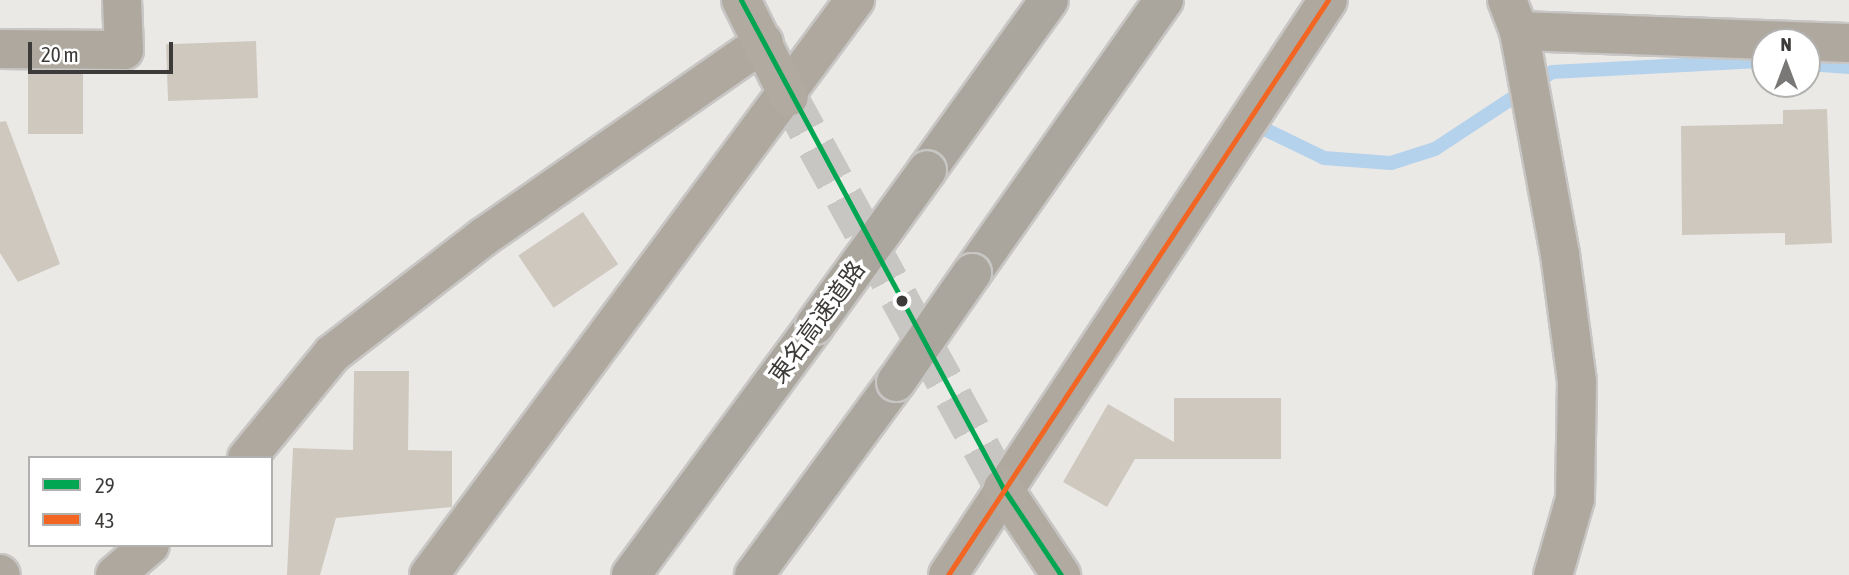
<!DOCTYPE html>
<html>
<head>
<meta charset="utf-8">
<style>
	body { margin:0 }
	#map { position:relative; width:1849px; height:575px; overflow:hidden; background:#ebe9e6; font-family:"Asap Condensed","Noto Sans JP",sans-serif }
	div>[style] { position:absolute }
	.stream>* { height:14px; margin:-7px; padding:0 7px; transform-origin:7px; border-radius:7px; background:#b5d2ec }
	.building>* { inset:0; background:#cfc8be; transform-origin:0 0 }
	.primary-tunnel>* { height:38px; margin-top:-19px; transform-origin:0; background:repeating-linear-gradient(90deg,#c8c6c3 0 38px,transparent 0 57px) }
	.roads { filter:drop-shadow(2px 0 #c7c6c4) drop-shadow(-2px 0 #c7c6c4) drop-shadow(0 2px #c7c6c4) drop-shadow(0 -2px #c7c6c4) }
	.minor>* { height:38px; margin:-19px; padding:0 19px; transform-origin:19px; border-radius:19px; background:#afa89f }
	.primary>* { height:38px; margin:-19px; padding:0 19px; transform-origin:19px; border-radius:19px; background:#b0aaa0 }
	.motorway>* { height:38px; margin:-19px; padding:0 19px; transform-origin:19px; border-radius:19px; background:#aba69d }
	.bridges { filter:drop-shadow(2px 0 #c7c6c4) drop-shadow(-2px 0 #c7c6c4) drop-shadow(0 2px #c7c6c4) drop-shadow(0 -2px #c7c6c4) }
	.motorway-bridge>* { height:38px; margin:-19px; padding:0 19px; transform-origin:19px; border-radius:19px; background:#aba69d }
	.bus-1>* { height:5px; margin:-2.5px; padding:0 2.5px; transform-origin:2.5px; border-radius:2.5px; background:#00a651 }
	.bus-2>* { height:5px; margin:-2.5px; padding:0 2.5px; transform-origin:2.5px; border-radius:2.5px; background:#f26522 }
	.dots>* { width:19px; height:19px; translate:-50% -50%; box-sizing:border-box; border:4px solid #fff; border-radius:50% }
	span { translate:-50% -50%; white-space:nowrap; text-align:center; line-height:1.15; -webkit-text-stroke:7px #fff; paint-order:stroke }
	.street-label { font-size:24px; color:#3d3b39 }
	.legend { position:absolute; left:28px; top:456px; width:245px; height:91px; box-sizing:border-box; background:#fff; border:2px solid #b1b1b0; margin:0; padding:9px 12px; list-style:none; font-size:21px; color:#3d3b39 }
	.legend li { display:flex; align-items:center; gap:14px; height:35px }
	.legend b { width:35px; border:2px solid #b1b1b0 }
	.north { position:absolute; left:1751px; top:28px; width:70px; height:70px; box-sizing:border-box; background:#fff; border:2px solid #b1b1b0; border-radius:50%; rotate:0deg; font-size:19px; font-weight:700; line-height:28px; text-align:center; color:#3d3b39 }
	.north::after { content:''; display:block; margin:auto; width:24px; height:32px; background:#7a7876; clip-path:polygon(50% 0,100% 100%,50% 72%,0 100%) }
	.scale { position:absolute; left:28px; top:42px; width:145px; height:32px; box-sizing:border-box; border:4px solid #3d3b39; border-top:0; padding-left:9px; font-size:21px; line-height:24px; white-space:nowrap; color:#3d3b39; -webkit-text-stroke:5px #fff; paint-order:stroke }
</style>
</head>
<body>
<div id="map">
	<div class="stream">
		<div style="left:1807px;top:64px;width:42px;rotate:4.1deg"></div>
		<div style="left:1250px;top:122px;width:82px;rotate:25.9deg"></div>
		<div style="left:1324px;top:158px;width:67px;rotate:4.3deg"></div>
		<div style="left:1391px;top:163px;width:46px;rotate:-17.7deg"></div>
		<div style="left:1435px;top:149px;width:140px;rotate:-33.3deg"></div>
		<div style="left:1552px;top:72px;width:213px;rotate:-3deg"></div>
	</div>
	<div class="building">
		<div style="left:256px;top:41px;width:57px;height:90px;rotate:88deg"></div>
		<div style="left:28px;top:74px;width:55px;height:60px"></div>
		<div style="clip-path:polygon(1827px 109px,1832px 243px,1785px 245px,1785px 233px,1682px 235px,1681px 126px,1783px 124px,1783px 110px)"></div>
		<div style="clip-path:polygon(6px 121px,60px 264px,18px 282px,0 253px,0 122px)"></div>
		<div style="left:583px;top:212px;width:63px;height:78px;rotate:56deg"></div>
		<div style="clip-path:polygon(354px 371px,409px 371px,408px 450px,452px 451px,452px 507px,336px 518px,320px 575px,287px 575px,293px 448px,353px 450px)"></div>
		<div style="clip-path:polygon(1174px 398px,1281px 398px,1281px 459px,1135px 459px,1107px 507px,1063px 482px,1108px 404px,1174px 442px)"></div>
	</div>
	<div class="primary-tunnel">
		<div style="left:789px;top:97px;width:446px;rotate:61.3deg"></div>
	</div>
	<div class="roads">
		<div class="minor">
			<div style="left:1507px;top:0;width:33px;rotate:69deg"></div>
			<div style="left:1519px;top:31px;width:227px;rotate:79.6deg"></div>
			<div style="left:1560px;top:254px;width:129px;rotate:82.4deg"></div>
			<div style="left:1577px;top:382px;width:117px;rotate:91deg"></div>
			<div style="left:1575px;top:499px;width:79px;rotate:106.1deg"></div>
			<div style="left:1519px;top:31px;width:330px;rotate:2.1deg"></div>
			<div style="left:0;top:49px;width:124px;rotate:0.5deg"></div>
			<div style="left:124px;top:50px;width:50px;rotate:-92.3deg"></div>
			<div style="left:247px;top:458px;width:134px;rotate:-50.7deg"></div>
			<div style="left:332px;top:354px;width:190px;rotate:-37.7deg"></div>
			<div style="left:482px;top:238px;width:343px;rotate:-34.8deg"></div>
			<div style="left:0;top:574px;width:1px;rotate:45deg"></div>
			<div style="left:115px;top:575px;width:46px;rotate:-40.6deg"></div>
			<div style="left:429px;top:575px;width:716px;rotate:-53.47deg"></div>
			<div style="left:948px;top:575px;width:689px;rotate:-56.54deg"></div>
		</div>
		<div class="primary">
			<div style="left:741px;top:0;width:108px;rotate:63.7deg"></div>
			<div style="left:1003px;top:488px;width:105px;rotate:56.3deg"></div>
		</div>
		<div class="motorway">
			<div style="left:927px;top:170px;width:209px;rotate:-54.3deg"></div>
			<div style="left:972px;top:273px;width:334px;rotate:-54.9deg"></div>
			<div style="left:631px;top:575px;width:310px;rotate:-53.6deg"></div>
			<div style="left:754px;top:575px;width:240px;rotate:-53.7deg"></div>
		</div>
	</div>
	<div class="bridges">
		<div class="motorway-bridge">
			<div style="left:815px;top:325px;width:191px;rotate:-54.1deg"></div>
			<div style="left:896px;top:382px;width:133px;rotate:-55.1deg"></div>
		</div>
	</div>
	<div class="bus-1">
		<div style="left:741px;top:0;width:554px;rotate:61.77deg"></div>
		<div style="left:1003px;top:488px;width:105px;rotate:56.3deg"></div>
	</div>
	<div class="bus-2">
		<div style="left:948px;top:575px;width:689px;rotate:-56.54deg"></div>
	</div>
	<div class="dots">
		<div style="left:902px;top:301px;background:#3d3b39"></div>
	</div>
	<div class="street-label">
		<span style="left:817px;top:322px;rotate:-54deg">東名高速道路</span>
	</div>
	<ul class="legend">
	<li><b style="height:9px;background:#00a651"></b>29</li>
	<li><b style="height:9px;background:#f26522"></b>43</li>
	</ul>
	<div class="north">N</div>
	<div class="scale">20 m</div>
</div>
</body>
</html>
